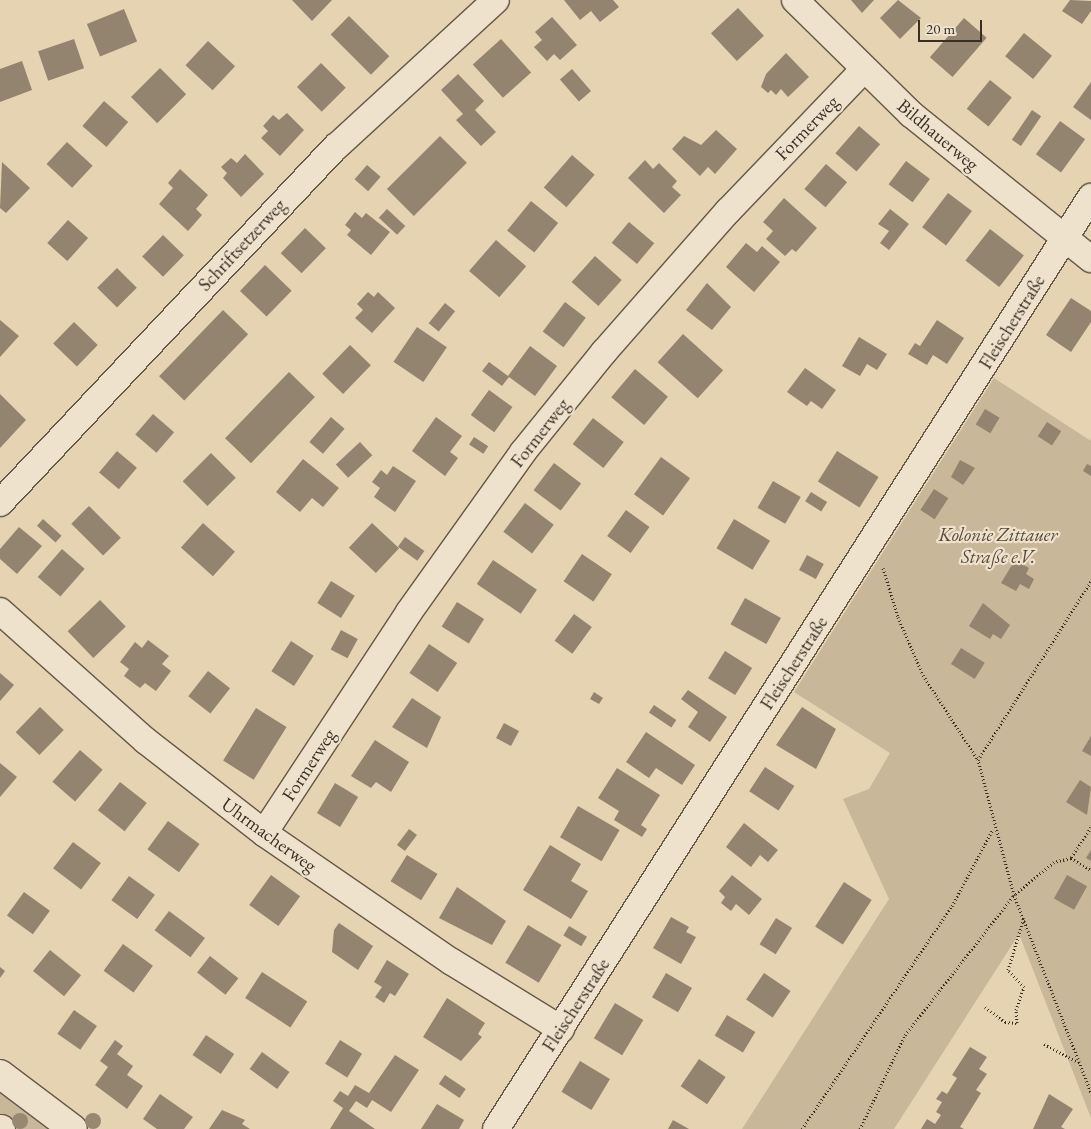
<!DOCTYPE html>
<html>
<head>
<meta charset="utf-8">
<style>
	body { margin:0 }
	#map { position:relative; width:1091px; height:1129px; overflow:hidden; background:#e6d3b1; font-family:"EB Garamond",serif }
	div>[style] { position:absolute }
	.green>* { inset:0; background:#c8b799 }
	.building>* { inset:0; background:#92846e; transform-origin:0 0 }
	.path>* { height:3px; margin-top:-1.5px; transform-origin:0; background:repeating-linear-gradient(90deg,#382f25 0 1px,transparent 0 3.5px) }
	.roads { filter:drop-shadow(1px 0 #645848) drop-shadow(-1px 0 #645848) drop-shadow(0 1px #645848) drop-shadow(0 -1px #645848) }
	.street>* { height:26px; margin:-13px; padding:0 13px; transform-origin:13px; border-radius:13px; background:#efe2cc }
	.secondary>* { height:28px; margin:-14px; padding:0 14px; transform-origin:14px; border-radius:14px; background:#efe2cc }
	.trees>* { width:16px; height:16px; margin:-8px; border-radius:50%; background:#968871 }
	span { translate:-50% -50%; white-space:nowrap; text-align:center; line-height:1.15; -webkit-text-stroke:4.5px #efe2cc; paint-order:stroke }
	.street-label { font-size:19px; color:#382f25 }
	.park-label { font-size:19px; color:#554a3c; font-style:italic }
	.scale { position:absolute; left:918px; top:20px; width:64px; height:22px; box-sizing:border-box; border:2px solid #382f25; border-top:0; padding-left:6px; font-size:15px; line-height:18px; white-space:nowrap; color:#382f25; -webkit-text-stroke:4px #efe2cc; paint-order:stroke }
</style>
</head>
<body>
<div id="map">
	<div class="green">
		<div style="clip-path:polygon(994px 378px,1091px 441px,1091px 1118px,1019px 934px,894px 1129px,742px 1129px,889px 899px,843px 799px,869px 789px,890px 753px,794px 692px)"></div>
		<div style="clip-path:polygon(0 1089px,54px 1129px,15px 1129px,0 1118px)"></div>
	</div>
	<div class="building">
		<div style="clip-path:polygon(292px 0,332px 0,312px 21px)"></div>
		<div style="clip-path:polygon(564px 0,613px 0,619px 7px,600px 22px,591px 11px,580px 20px)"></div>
		<div style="clip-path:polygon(851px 0,874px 0,862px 13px)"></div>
		<div style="clip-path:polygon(898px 0,921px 18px,900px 39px,880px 18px)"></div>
		<div style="clip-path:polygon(1070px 0,1091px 1px,1091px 11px,1082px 24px,1062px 11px)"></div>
		<div style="left:738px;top:8px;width:38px;height:37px;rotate:47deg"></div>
		<div style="left:124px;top:9px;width:35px;height:40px;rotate:68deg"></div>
		<div style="left:349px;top:16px;width:57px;height:26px;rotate:45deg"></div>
		<div style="clip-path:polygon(552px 17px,577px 45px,560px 60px,554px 54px,547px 61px,534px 47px,542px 40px,535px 32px)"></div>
		<div style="left:964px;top:18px;width:30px;height:52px;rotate:41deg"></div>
		<div style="left:1024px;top:33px;width:36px;height:30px;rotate:39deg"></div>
		<div style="left:74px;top:39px;width:31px;height:38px;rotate:71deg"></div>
		<div style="left:501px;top:39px;width:45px;height:38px;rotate:48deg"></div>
		<div style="left:208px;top:41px;width:37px;height:33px;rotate:43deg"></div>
		<div style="clip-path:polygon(786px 53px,809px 77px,788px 97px,781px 89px,776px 95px,771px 90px,768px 93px,761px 87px,766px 74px)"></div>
		<div style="clip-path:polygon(22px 61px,32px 90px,0 102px,0 69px)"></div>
		<div style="left:321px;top:63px;width:35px;height:34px;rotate:45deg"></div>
		<div style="left:160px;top:68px;width:37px;height:41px;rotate:45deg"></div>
		<div style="left:572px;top:69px;width:29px;height:16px;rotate:49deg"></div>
		<div style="clip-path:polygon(458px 74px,484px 101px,475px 110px,496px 132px,481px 146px,456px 120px,463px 114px,441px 90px)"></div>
		<div style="left:990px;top:80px;width:28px;height:37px;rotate:39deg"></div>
		<div style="clip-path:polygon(1091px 82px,1091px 120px,1073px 107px)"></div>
		<div style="left:104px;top:101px;width:32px;height:33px;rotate:41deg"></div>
		<div style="left:1032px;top:110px;width:11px;height:36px;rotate:34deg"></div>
		<div style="clip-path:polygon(287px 113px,304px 130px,280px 156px,261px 138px,268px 131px,263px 126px,273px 115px,279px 120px)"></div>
		<div style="left:1060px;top:121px;width:31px;height:41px;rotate:36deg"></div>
		<div style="left:859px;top:126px;width:28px;height:36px;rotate:41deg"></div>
		<div style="clip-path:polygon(716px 130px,737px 149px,715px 174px,708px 167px,700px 176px,672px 149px,684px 136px,701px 145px)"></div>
		<div style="left:440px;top:136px;width:38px;height:75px;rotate:45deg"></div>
		<div style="left:67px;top:142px;width:35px;height:30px;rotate:43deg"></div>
		<div style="clip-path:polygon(245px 154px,264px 174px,241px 197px,223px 178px,227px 173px,221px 167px,231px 158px,237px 163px)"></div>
		<div style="left:572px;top:155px;width:30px;height:43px;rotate:41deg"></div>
		<div style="clip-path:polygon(645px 160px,653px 169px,659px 163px,677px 181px,672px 187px,681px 195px,664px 213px,628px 178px)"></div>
		<div style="left:906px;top:161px;width:30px;height:29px;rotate:37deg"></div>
		<div style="clip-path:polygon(2px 162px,30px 188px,6px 213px,0 208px)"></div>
		<div style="left:826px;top:164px;width:28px;height:33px;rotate:41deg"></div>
		<div style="left:367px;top:165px;width:18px;height:19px;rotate:41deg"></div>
		<div style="clip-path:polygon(180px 169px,208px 195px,196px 209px,202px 215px,188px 231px,159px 204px,173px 188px,168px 183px)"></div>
		<div style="left:948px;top:193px;width:30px;height:43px;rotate:37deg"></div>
		<div style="clip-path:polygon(784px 198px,817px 228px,796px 252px,792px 249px,785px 256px,766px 239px,773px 231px,763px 222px)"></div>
		<div style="left:531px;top:201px;width:35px;height:38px;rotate:39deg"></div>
		<div style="left:387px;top:209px;width:25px;height:12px;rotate:43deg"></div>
		<div style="clip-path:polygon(890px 209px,909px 224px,889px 250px,880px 243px,889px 231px,878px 224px)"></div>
		<div style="clip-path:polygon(355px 212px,362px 218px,366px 213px,390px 232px,371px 255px,347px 235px,351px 230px,345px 225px)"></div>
		<div style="left:68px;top:220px;width:27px;height:31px;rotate:42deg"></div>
		<div style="left:629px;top:222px;width:33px;height:27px;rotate:40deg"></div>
		<div style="left:305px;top:228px;width:29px;height:35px;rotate:44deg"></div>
		<div style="left:990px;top:229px;width:43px;height:40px;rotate:38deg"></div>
		<div style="left:163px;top:235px;width:29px;height:30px;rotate:44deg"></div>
		<div style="left:496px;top:240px;width:40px;height:41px;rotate:41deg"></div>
		<div style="clip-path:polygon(746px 243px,757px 252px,762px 246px,780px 262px,754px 292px,726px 267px)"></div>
		<div style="left:595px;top:256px;width:36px;height:35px;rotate:42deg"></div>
		<div style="left:265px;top:265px;width:37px;height:36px;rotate:44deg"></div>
		<div style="left:117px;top:268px;width:28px;height:28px;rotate:45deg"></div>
		<div style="clip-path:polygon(707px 283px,731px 307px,712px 330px,686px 310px)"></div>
		<div style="clip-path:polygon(368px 292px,374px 297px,378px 292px,395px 308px,372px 333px,355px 318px,363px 310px,357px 304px)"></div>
		<div style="clip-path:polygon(1071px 298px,1091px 311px,1091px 322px,1071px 352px,1046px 335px)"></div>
		<div style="left:565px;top:302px;width:26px;height:37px;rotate:37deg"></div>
		<div style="left:445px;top:303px;width:13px;height:26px;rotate:39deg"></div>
		<div style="left:223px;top:310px;width:35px;height:92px;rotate:44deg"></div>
		<div style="clip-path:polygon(0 320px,19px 336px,0 357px)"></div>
		<div style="clip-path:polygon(937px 320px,964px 338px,947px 364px,933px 355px,927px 365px,908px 354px,915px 343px,920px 346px)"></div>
		<div style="left:74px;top:322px;width:33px;height:30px;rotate:44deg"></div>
		<div style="left:417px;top:327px;width:36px;height:42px;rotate:34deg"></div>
		<div style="left:683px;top:334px;width:54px;height:38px;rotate:42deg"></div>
		<div style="clip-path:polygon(859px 337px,887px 354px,877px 370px,867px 364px,860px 376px,842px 366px)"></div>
		<div style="left:350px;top:345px;width:29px;height:40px;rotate:44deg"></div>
		<div style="clip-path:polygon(530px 346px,557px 366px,535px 396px,509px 377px,502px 386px,482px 371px,489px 362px,508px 376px)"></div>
		<div style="clip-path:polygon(805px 368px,836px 390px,822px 409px,811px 401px,807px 406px,787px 392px)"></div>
		<div style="left:635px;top:369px;width:43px;height:37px;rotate:40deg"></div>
		<div style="left:289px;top:372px;width:36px;height:92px;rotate:44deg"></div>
		<div style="left:489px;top:390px;width:29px;height:31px;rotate:36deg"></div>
		<div style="clip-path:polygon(0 394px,26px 420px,0 448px)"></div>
		<div style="left:985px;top:409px;width:17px;height:18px;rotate:31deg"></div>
		<div style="left:153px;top:414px;width:28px;height:27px;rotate:41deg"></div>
		<div style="left:331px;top:417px;width:18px;height:33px;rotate:41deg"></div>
		<div style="clip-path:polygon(436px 417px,462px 436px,450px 452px,458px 458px,445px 476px,412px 451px)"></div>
		<div style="left:593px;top:418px;width:39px;height:33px;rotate:38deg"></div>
		<div style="left:1047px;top:422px;width:17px;height:17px;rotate:33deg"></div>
		<div style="left:474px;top:437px;width:17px;height:9px;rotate:33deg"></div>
		<div style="left:360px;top:442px;width:18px;height:33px;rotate:47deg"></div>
		<div style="left:117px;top:451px;width:26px;height:28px;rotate:40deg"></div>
		<div style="left:837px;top:451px;width:49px;height:36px;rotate:32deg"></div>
		<div style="left:211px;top:453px;width:35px;height:40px;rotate:45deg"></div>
		<div style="left:661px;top:457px;width:36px;height:46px;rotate:36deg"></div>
		<div style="clip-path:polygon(303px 459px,339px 488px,323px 507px,312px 498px,300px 512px,276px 492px)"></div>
		<div style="clip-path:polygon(960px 460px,975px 468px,963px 485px,951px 477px)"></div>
		<div style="left:554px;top:463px;width:34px;height:34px;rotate:37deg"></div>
		<div style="clip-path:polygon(1087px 464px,1091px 466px,1091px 476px,1083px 471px)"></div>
		<div style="clip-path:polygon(393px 466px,416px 481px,395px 512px,374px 497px,380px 488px,372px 482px,381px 470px,387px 475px)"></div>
		<div style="left:773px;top:481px;width:32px;height:31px;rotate:30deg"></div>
		<div style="left:934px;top:489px;width:17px;height:25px;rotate:33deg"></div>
		<div style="left:811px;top:492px;width:19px;height:11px;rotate:32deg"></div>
		<div style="left:525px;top:503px;width:36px;height:36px;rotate:37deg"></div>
		<div style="left:89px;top:506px;width:45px;height:25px;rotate:45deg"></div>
		<div style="left:626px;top:510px;width:29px;height:32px;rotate:36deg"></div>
		<div style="left:43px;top:519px;width:25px;height:9px;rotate:42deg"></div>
		<div style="left:734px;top:519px;width:42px;height:34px;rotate:31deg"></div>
		<div style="left:203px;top:523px;width:43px;height:33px;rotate:42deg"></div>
		<div style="left:372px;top:523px;width:37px;height:34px;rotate:43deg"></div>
		<div style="clip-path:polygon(19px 527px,42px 546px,17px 574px,0 559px,0 549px)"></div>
		<div style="left:405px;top:537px;width:24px;height:12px;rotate:36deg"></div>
		<div style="left:62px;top:549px;width:30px;height:37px;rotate:41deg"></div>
		<div style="left:582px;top:554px;width:36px;height:33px;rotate:34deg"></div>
		<div style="left:807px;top:555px;width:19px;height:17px;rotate:28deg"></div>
		<div style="left:493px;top:560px;width:53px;height:29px;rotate:34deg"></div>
		<div style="clip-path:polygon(1015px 560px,1029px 568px,1026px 574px,1034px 579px,1029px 589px,1020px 584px,1016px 591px,1001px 583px)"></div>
		<div style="left:331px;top:581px;width:28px;height:26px;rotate:32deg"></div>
		<div style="left:745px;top:598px;width:41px;height:30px;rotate:29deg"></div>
		<div style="left:100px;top:600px;width:37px;height:45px;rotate:46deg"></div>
		<div style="left:457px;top:602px;width:32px;height:29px;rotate:32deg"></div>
		<div style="clip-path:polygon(983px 603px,1010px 625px,1001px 639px,993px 634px,990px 639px,969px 626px)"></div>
		<div style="left:574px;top:614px;width:22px;height:33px;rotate:36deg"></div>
		<div style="left:341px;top:630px;width:19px;height:22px;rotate:28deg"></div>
		<div style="clip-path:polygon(148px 640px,169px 656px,162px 664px,171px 671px,156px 691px,145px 683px,140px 688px,124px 676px,129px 669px,120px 662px,135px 642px,142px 648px)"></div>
		<div style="left:291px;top:641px;width:27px;height:36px;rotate:33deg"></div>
		<div style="left:429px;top:644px;width:34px;height:35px;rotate:34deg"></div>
		<div style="left:961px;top:648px;width:28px;height:19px;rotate:32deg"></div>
		<div style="left:725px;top:651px;width:32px;height:32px;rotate:32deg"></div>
		<div style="left:208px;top:671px;width:28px;height:32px;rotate:38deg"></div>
		<div style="clip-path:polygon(0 673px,14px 685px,0 701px)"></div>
		<div style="clip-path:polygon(688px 690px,727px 717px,710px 742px,688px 727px,698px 712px,681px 699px)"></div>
		<div style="clip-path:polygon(594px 692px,603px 698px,599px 704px,590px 699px)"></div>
		<div style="clip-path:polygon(412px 698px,441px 717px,427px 748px,392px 727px)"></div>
		<div style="left:654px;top:705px;width:27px;height:9px;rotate:34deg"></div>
		<div style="left:40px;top:707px;width:33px;height:35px;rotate:44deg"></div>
		<div style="clip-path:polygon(802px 707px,836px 729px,816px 769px,776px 745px)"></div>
		<div style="left:256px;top:708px;width:36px;height:62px;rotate:32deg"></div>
		<div style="left:504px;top:723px;width:17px;height:17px;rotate:28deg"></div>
		<div style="clip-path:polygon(646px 732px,695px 765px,682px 785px,656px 768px,649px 778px,626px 762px)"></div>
		<div style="clip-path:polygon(1091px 736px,1091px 756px,1082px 751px)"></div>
		<div style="clip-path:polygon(375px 740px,409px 762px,391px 792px,376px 782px,371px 788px,351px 776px)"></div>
		<div style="left:80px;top:750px;width:30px;height:42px;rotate:41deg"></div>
		<div style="clip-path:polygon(0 763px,17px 777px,0 797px)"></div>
		<div style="left:765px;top:767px;width:35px;height:29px;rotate:33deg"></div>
		<div style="clip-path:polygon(617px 768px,660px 795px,641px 825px,647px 829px,642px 837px,614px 820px,619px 811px,598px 798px)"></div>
		<div style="clip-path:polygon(1080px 780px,1091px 787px,1087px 815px,1066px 802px)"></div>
		<div style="left:120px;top:782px;width:34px;height:36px;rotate:38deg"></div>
		<div style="left:335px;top:783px;width:27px;height:35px;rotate:31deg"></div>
		<div style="left:578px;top:806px;width:48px;height:36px;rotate:30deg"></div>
		<div style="left:168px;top:821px;width:39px;height:35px;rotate:36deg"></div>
		<div style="clip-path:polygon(744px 823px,778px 850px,768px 862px,760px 855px,751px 867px,726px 847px)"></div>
		<div style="left:409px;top:829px;width:10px;height:20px;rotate:37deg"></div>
		<div style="left:73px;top:842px;width:35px;height:33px;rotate:37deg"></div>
		<div style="clip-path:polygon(550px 845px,581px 864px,571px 881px,588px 891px,571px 919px,523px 890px)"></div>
		<div style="clip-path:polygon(1091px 850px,1091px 861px,1086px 858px)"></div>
		<div style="left:407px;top:855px;width:36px;height:31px;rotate:32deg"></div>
		<div style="left:271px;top:875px;width:36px;height:37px;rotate:36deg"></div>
		<div style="clip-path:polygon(732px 875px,762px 899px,749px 915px,736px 904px,731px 911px,721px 903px,725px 897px,719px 891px)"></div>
		<div style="left:1067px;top:875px;width:23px;height:27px;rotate:29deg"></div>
		<div style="left:129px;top:876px;width:32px;height:30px;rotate:36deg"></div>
		<div style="left:844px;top:882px;width:33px;height:53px;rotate:33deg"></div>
		<div style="clip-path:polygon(457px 887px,506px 921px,492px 945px,439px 918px)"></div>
		<div style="left:24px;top:892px;width:32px;height:29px;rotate:36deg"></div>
		<div style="left:169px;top:911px;width:45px;height:24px;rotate:37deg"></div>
		<div style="clip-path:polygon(671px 917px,689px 927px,686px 932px,696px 937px,681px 964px,653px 948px)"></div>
		<div style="left:776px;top:918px;width:19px;height:31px;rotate:32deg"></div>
		<div style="clip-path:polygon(339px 923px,373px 946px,358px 970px,332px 952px,334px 930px)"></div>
		<div style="left:528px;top:925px;width:39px;height:44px;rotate:31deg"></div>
		<div style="left:569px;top:926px;width:21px;height:11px;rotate:31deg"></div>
		<div style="left:123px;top:944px;width:37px;height:33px;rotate:36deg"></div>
		<div style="left:50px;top:950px;width:40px;height:27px;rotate:39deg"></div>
		<div style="left:210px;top:956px;width:36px;height:21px;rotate:38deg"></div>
		<div style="clip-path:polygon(387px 960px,409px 974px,395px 996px,390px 993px,384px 1003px,375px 997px,382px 987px,374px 982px)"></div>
		<div style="clip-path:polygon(0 967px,5px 971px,0 978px)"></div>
		<div style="left:262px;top:972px;width:54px;height:31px;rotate:33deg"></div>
		<div style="left:666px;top:973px;width:30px;height:28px;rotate:30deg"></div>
		<div style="left:764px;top:973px;width:32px;height:32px;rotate:34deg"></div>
		<div style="clip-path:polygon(447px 998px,485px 1023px,478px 1034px,482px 1037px,461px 1061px,423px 1037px)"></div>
		<div style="left:615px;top:1003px;width:33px;height:41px;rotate:31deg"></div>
		<div style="left:74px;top:1010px;width:28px;height:29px;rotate:35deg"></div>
		<div style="left:727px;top:1015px;width:33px;height:24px;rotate:31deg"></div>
		<div style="left:206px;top:1035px;width:34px;height:24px;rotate:34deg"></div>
		<div style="clip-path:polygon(115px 1040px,123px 1046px,117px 1054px,133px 1066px,127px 1075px,143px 1086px,127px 1109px,95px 1085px,108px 1067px,100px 1061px)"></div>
		<div style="left:340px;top:1040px;width:26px;height:28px;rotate:32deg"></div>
		<div style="clip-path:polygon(970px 1047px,987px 1057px,979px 1069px,987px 1074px,976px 1090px,981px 1093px,960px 1127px,964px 1129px,921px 1129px,927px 1119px,935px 1124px,941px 1115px,936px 1112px,942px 1102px,936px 1099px,942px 1091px,947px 1094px,957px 1078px,952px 1075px)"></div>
		<div style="left:262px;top:1052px;width:34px;height:21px;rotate:36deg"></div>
		<div style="clip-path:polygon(395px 1055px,419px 1070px,391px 1112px,372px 1100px,367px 1108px,356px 1101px,349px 1111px,375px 1129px,330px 1129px,343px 1108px,333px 1101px,340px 1091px,348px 1096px,355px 1085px,369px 1093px)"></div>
		<div style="left:699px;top:1059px;width:32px;height:33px;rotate:34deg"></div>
		<div style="left:580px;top:1061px;width:35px;height:36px;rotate:31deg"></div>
		<div style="left:445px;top:1075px;width:25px;height:11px;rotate:34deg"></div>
		<div style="clip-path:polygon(160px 1094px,193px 1117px,184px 1129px,157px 1129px,143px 1119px)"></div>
		<div style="clip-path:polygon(1049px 1094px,1073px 1109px,1061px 1127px,1065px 1129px,1033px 1129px)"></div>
		<div style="clip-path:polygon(437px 1104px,464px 1120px,459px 1129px,421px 1129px)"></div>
		<div style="clip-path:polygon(222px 1110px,245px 1120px,242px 1124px,250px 1129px,209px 1129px)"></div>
		<div style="clip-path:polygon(673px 1120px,689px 1129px,668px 1129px)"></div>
	</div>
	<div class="path">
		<div style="left:883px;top:568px;width:51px;rotate:73deg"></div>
		<div style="left:898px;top:617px;width:63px;rotate:66.7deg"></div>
		<div style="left:923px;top:675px;width:101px;rotate:57.1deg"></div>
		<div style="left:1091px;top:827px;width:37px;rotate:123deg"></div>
		<div style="left:1071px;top:858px;width:17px;rotate:167deg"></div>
		<div style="left:1054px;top:862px;width:52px;rotate:140.5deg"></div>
		<div style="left:1014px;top:895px;width:212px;rotate:68.7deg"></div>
		<div style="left:1071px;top:858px;width:23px;rotate:31deg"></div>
		<div style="left:985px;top:1007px;width:25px;rotate:37deg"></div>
		<div style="left:1005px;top:1022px;width:12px;rotate:5deg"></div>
		<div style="left:1017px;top:1023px;width:13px;rotate:-94deg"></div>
		<div style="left:1016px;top:1010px;width:24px;rotate:-71deg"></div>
		<div style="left:1024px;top:987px;width:23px;rotate:-133deg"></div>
		<div style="left:1008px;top:970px;width:55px;rotate:-73.2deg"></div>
		<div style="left:1044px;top:1044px;width:40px;rotate:28deg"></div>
		<div style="left:802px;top:1129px;width:269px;rotate:-56.1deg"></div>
		<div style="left:952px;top:906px;width:87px;rotate:-62deg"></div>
		<div style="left:860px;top:1129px;width:104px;rotate:-64.4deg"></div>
		<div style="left:905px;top:1035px;width:177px;rotate:-52.1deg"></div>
		<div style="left:1014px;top:895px;width:140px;rotate:-104.9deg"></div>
		<div style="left:978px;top:760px;width:212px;rotate:-57.7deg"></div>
	</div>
	<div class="roads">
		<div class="street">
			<div style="left:795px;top:0;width:163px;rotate:44.5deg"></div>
			<div style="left:911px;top:114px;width:231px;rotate:38.9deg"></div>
			<div style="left:0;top:503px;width:490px;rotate:-46.7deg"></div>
			<div style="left:336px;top:147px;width:217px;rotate:-42.6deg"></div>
			<div style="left:0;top:611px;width:195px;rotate:41.7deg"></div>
			<div style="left:146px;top:741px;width:150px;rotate:37.9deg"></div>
			<div style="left:264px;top:833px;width:228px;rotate:34.5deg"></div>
			<div style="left:452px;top:962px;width:128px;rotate:31.6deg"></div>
			<div style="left:264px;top:833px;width:264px;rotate:-56.7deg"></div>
			<div style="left:409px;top:612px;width:196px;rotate:-54.5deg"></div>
			<div style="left:523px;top:452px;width:129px;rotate:-51deg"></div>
			<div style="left:604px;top:352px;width:188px;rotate:-48.7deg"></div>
			<div style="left:728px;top:211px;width:195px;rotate:-46.2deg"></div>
			<div style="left:496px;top:1129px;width:1106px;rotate:-57.45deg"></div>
		</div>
		<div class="secondary">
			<div style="left:0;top:1074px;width:91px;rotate:37deg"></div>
			<div style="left:0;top:1129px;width:1px"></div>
		</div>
	</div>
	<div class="trees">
		<div style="left:20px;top:1121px"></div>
		<div style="left:93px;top:1121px"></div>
	</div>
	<div class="street-label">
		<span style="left:807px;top:128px;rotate:-46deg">Formerweg</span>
		<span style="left:938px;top:135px;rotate:40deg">Bildhauerweg</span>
		<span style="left:242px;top:245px;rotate:-47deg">Schriftsetzerweg</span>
		<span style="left:1012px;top:322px;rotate:-58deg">Fleischerstraße</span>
		<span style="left:540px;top:433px;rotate:-52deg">Formerweg</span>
		<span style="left:794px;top:663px;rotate:-57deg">Fleischerstraße</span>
		<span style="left:309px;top:765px;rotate:-57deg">Formerweg</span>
		<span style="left:269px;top:835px;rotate:36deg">Uhrmacherweg</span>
		<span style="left:576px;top:1005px;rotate:-57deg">Fleischerstraße</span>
	</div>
	<div class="park-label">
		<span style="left:998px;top:546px">Kolonie Zittauer<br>Straße e.V.</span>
	</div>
	<div class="scale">20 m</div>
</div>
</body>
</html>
